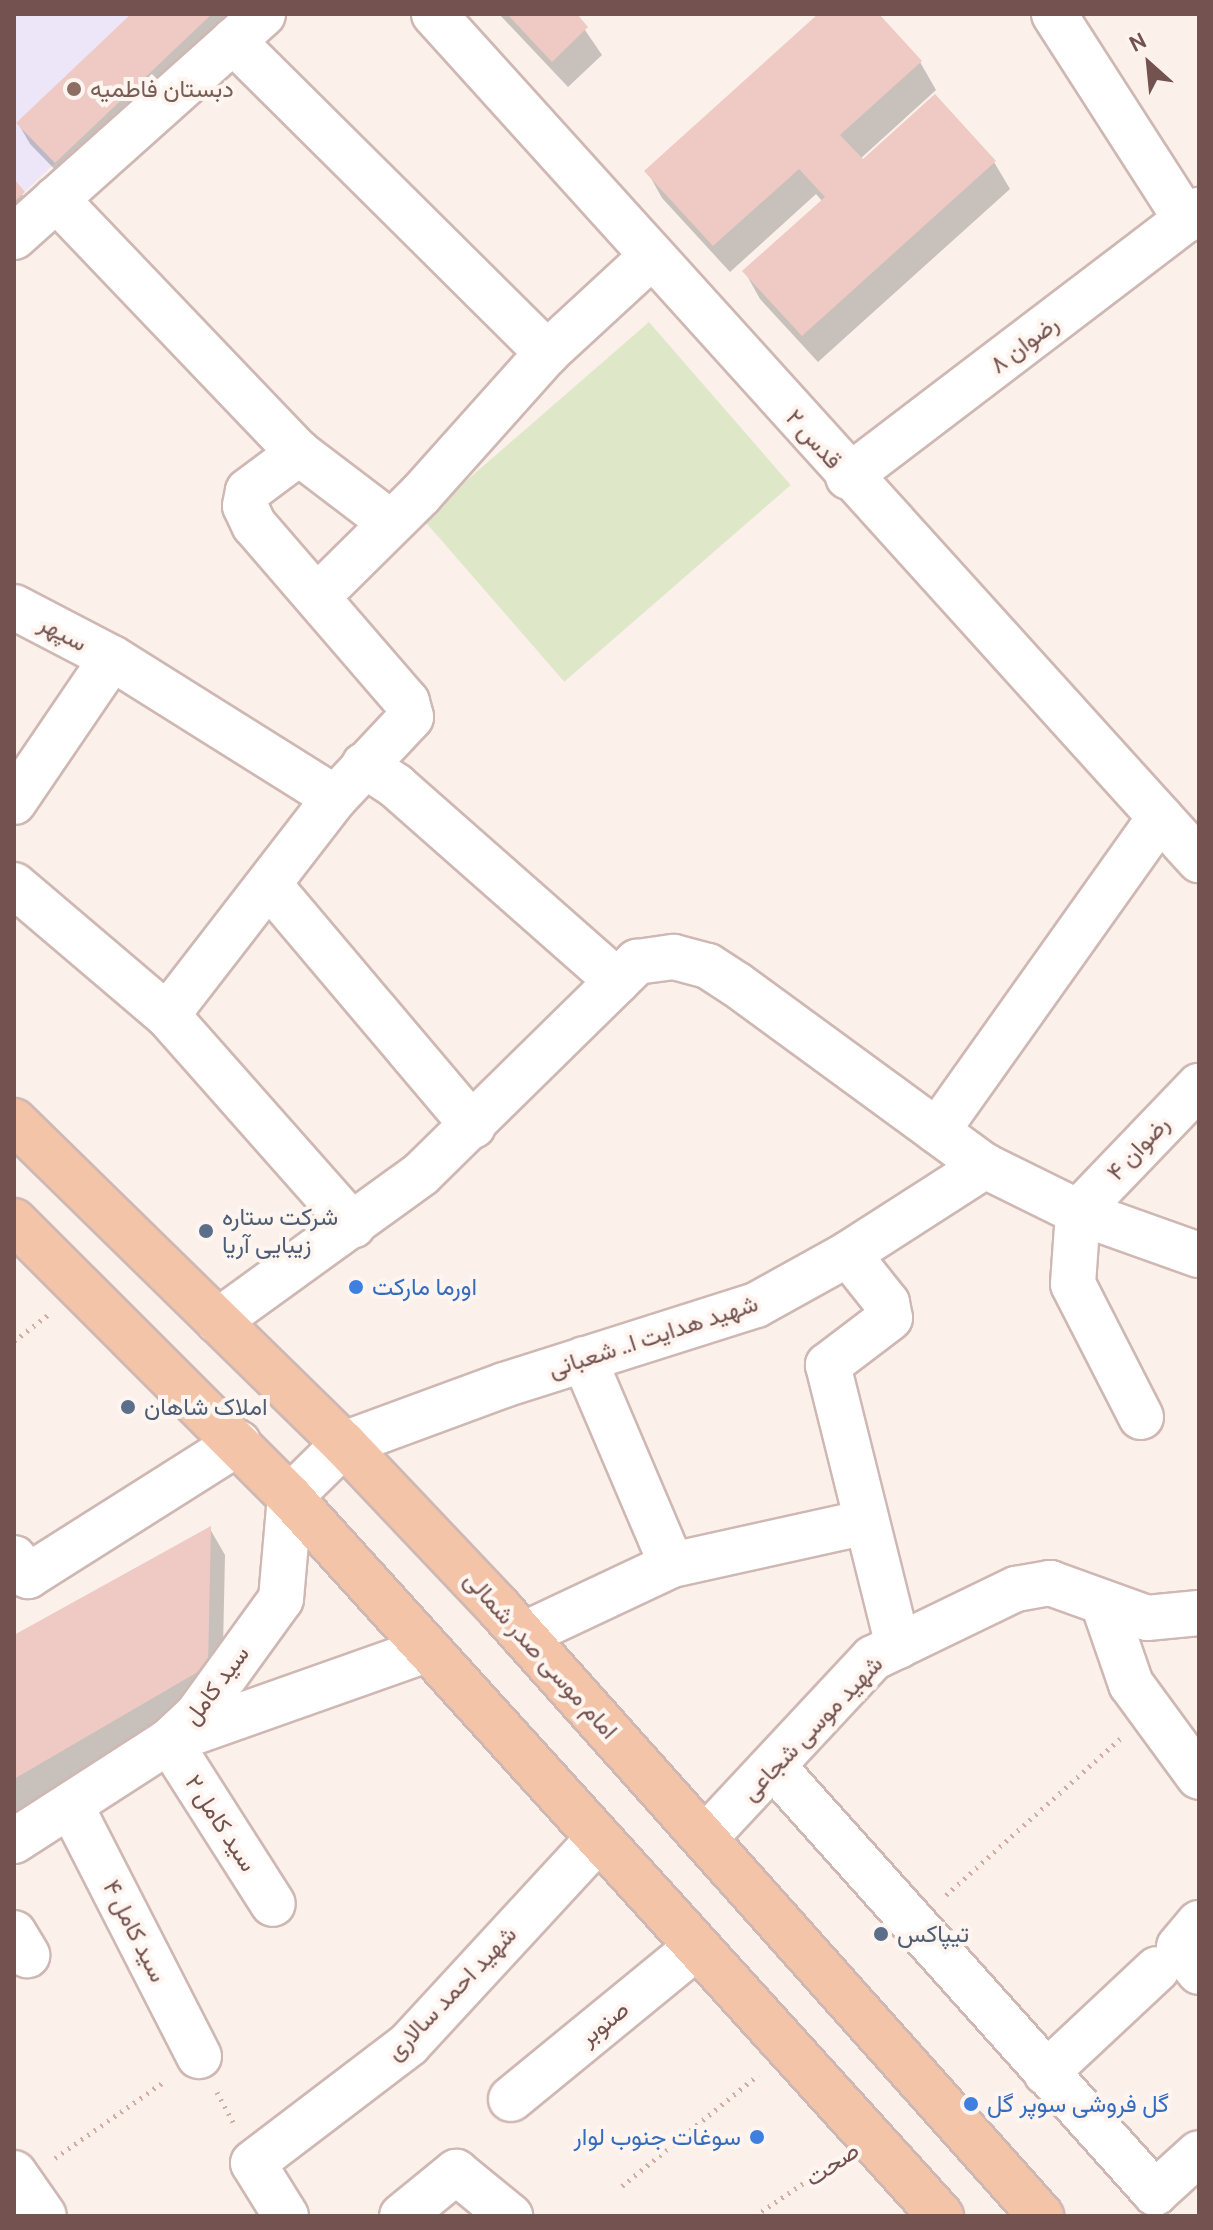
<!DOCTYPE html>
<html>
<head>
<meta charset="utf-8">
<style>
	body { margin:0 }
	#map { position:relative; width:1213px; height:2230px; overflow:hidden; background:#fbf0ea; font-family:Cabin,Vazirmatn,sans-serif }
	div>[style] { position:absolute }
	.education>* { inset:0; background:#ede6f8 }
	.green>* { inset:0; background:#dee8c9; transform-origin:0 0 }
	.shadow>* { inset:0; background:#0003 }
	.building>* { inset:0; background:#efc9c3 }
	.path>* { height:5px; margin-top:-2.5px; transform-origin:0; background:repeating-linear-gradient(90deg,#d4aca6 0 2px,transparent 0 8px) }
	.roads { filter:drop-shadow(2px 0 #cfb8b3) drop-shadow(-2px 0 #cfb8b3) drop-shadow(0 2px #cfb8b3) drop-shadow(0 -2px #cfb8b3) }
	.minor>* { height:44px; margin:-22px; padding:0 22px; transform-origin:22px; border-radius:22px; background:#fff }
	.major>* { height:44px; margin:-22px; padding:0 22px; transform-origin:22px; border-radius:22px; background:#f4c4a8 }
	.dots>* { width:22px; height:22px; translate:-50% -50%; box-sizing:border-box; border:4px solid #fef5f0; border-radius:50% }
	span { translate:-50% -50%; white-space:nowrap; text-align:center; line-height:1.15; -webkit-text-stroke:8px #fef5f0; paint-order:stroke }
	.education-label { font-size:24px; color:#785e54 }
	.left { translate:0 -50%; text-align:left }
	.street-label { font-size:24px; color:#74524f }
	.service-label { font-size:24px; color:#4e5e75 }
	.shop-label { font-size:24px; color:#366cbe }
	.right { translate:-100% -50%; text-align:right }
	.frame { position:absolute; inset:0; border:16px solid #74524f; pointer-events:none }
	.north { position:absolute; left:1109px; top:24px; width:80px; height:80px; -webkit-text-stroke:6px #fef5f0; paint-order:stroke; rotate:333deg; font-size:22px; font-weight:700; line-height:32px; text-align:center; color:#74524f }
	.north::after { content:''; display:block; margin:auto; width:28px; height:36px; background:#74524f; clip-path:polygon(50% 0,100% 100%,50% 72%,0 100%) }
</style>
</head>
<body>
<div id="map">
	<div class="education">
		<div style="clip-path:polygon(14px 14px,212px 14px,14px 202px)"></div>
	</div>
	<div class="green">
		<div style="left:649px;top:322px;width:216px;height:300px;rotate:49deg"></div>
	</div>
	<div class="shadow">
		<div style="clip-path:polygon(133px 14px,226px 14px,233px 26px,68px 183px,30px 144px,18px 123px)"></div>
		<div style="clip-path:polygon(499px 14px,574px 14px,602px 55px,568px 87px)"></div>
		<div style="clip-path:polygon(821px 14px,876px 14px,920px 62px,936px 90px,860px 159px,862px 162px,994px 162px,1010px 189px,818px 362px,760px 299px,745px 272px,823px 202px,816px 194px,730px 272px,662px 198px,647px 171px)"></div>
		<div style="clip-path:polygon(14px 182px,35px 214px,14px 234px)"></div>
		<div style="clip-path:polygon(210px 1529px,225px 1555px,222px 1694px,16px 1814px,14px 1637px)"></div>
	</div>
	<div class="building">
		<div style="clip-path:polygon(131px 14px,212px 14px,55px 163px,16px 123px)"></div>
		<div style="clip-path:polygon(507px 14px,577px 14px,588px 27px,552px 62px)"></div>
		<div style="clip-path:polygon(818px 14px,879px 14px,922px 61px,840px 135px,863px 159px,935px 94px,996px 161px,802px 336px,742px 271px,825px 197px,799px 169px,713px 246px,644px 171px)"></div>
		<div style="clip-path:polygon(14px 179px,25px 192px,14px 202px)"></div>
		<div style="clip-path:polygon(211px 1526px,208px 1666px,14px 1779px,14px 1635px)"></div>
	</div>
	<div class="path">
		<div style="left:14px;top:1341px;width:44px;rotate:-37.6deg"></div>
		<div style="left:946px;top:1895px;width:234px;rotate:-41.9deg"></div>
		<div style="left:217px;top:2092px;width:38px;rotate:62deg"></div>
		<div style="left:55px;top:2158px;width:134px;rotate:-35deg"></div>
		<div style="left:622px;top:2186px;width:176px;rotate:-39.2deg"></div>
		<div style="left:755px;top:2216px;width:98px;rotate:-34.2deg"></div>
	</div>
	<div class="roads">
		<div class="minor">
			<div style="left:434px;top:14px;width:1141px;rotate:47.88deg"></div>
			<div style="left:1054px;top:14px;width:245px;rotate:57.3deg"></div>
			<div style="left:233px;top:41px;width:443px;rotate:44.8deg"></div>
			<div style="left:56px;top:199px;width:352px;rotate:46.3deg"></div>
			<div style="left:299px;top:453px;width:114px;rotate:37.2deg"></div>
			<div style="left:14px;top:237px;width:334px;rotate:-41.8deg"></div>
			<div style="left:848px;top:477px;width:441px;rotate:-37.3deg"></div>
			<div style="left:318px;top:596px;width:145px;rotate:-44.7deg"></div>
			<div style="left:421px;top:494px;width:189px;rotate:-48.2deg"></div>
			<div style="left:547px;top:353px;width:142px;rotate:-42.7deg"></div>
			<div style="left:14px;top:607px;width:110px;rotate:27.5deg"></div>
			<div style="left:112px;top:658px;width:263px;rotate:32.1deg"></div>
			<div style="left:364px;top:765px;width:38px;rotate:33deg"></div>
			<div style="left:396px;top:786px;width:295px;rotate:41.4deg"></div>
			<div style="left:14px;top:802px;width:174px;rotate:-55.8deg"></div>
			<div style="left:14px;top:885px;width:201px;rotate:40.4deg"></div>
			<div style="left:167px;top:1015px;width:281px;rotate:48.5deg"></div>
			<div style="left:271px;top:887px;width:313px;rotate:49.8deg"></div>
			<div style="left:167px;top:1015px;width:274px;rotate:-52.3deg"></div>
			<div style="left:335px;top:798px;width:111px;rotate:-46.8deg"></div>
			<div style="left:411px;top:717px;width:16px;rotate:-105deg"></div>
			<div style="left:407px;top:702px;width:234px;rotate:-130.8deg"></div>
			<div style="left:254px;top:525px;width:21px;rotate:-115deg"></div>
			<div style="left:245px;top:506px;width:15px;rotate:-79deg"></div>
			<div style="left:248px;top:491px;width:64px;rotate:-36.7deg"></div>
			<div style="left:937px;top:1131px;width:385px;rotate:-54.6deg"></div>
			<div style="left:848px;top:1254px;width:63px;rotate:51.5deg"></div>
			<div style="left:887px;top:1303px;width:15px;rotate:79deg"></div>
			<div style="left:890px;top:1318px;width:78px;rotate:142.8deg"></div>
			<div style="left:828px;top:1365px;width:290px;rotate:76deg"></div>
			<div style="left:218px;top:1321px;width:251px;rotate:-35.9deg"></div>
			<div style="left:421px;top:1174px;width:303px;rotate:-44.5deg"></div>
			<div style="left:637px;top:962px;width:37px;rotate:-8deg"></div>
			<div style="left:674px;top:957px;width:35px;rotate:15deg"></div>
			<div style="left:708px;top:966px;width:33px;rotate:33deg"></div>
			<div style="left:736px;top:984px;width:308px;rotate:36.2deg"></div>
			<div style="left:985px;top:1166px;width:104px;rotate:26.3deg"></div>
			<div style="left:1078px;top:1212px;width:128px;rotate:19.6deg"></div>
			<div style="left:584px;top:1359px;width:224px;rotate:66.9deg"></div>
			<div style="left:1141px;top:1417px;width:149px;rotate:-117.1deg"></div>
			<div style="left:1073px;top:1284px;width:72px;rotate:-86deg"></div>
			<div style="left:1078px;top:1212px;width:175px;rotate:-46.2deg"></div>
			<div style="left:14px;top:1558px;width:23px;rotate:52deg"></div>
			<div style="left:28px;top:1576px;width:249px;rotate:-32.3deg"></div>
			<div style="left:1104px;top:1606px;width:83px;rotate:70.9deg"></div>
			<div style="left:1131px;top:1684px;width:115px;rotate:53.8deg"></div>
			<div style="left:523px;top:1635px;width:165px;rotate:-25.2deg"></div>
			<div style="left:672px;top:1565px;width:199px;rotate:-12.5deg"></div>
			<div style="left:175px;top:1739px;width:267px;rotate:-19.5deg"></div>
			<div style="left:169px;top:1741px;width:193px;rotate:57.5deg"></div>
			<div style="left:773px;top:1766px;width:573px;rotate:48.18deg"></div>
			<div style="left:1155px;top:2193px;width:59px;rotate:-42.3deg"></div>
			<div style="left:71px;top:1806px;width:281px;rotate:62.9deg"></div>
			<div style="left:705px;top:1838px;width:246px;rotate:-47deg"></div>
			<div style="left:873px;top:1658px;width:159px;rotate:-25.8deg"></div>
			<div style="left:1016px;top:1589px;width:35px;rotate:-10deg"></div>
			<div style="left:1050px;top:1583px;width:103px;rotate:19.8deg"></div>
			<div style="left:1147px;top:1618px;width:52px;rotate:-5.5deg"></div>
			<div style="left:14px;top:1841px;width:184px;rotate:-32.8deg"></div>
			<div style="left:169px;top:1741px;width:38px;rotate:-43deg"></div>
			<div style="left:197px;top:1715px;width:143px;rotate:-54.1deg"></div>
			<div style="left:281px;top:1599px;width:102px;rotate:-85deg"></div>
			<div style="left:290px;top:1497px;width:76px;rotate:-44.5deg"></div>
			<div style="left:344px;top:1444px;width:171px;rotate:-20.2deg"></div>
			<div style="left:504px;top:1385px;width:264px;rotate:-17.6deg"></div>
			<div style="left:756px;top:1305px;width:105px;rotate:-29deg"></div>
			<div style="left:848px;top:1254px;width:163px;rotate:-32.7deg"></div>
			<div style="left:1199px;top:1923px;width:31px;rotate:130deg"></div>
			<div style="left:1179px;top:1947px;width:32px;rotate:51deg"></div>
			<div style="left:14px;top:1933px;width:26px;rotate:59deg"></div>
			<div style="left:1046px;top:2073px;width:152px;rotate:-43.1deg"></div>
			<div style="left:511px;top:2099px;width:240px;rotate:-39.3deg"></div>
			<div style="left:14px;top:2173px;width:52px;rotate:55.1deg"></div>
			<div style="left:286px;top:2216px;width:62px;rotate:-121.9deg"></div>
			<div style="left:253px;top:2163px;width:196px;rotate:-37.3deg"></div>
			<div style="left:409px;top:2044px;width:279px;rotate:-47.3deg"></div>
			<div style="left:402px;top:2216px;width:70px;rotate:-39.2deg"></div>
			<div style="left:456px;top:2172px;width:70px;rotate:39.2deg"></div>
		</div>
		<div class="major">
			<div style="left:14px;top:1121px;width:462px;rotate:44.4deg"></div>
			<div style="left:344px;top:1444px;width:226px;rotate:46.6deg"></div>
			<div style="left:499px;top:1608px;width:815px;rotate:48.28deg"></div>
			<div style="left:14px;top:1221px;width:390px;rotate:45deg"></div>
			<div style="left:290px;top:1497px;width:970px;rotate:47.84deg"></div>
		</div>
	</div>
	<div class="dots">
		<div style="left:74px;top:89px;background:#8d6e63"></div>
		<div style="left:206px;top:1231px;background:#5c6f8a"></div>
		<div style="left:356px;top:1287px;background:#3f7fe0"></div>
		<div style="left:128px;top:1407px;background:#5c6f8a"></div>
		<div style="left:881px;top:1934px;background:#5c6f8a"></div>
		<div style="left:971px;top:2104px;background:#3f7fe0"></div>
		<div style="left:757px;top:2137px;background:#3f7fe0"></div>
	</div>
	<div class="education-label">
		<span class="left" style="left:90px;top:89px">دبستان فاطمیه</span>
	</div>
	<div class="street-label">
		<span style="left:1024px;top:344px;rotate:-37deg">رضوان ۸</span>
		<span style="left:814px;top:439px;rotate:48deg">قدس ۲</span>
		<span style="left:63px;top:633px;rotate:28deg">سپهر</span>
		<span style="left:1138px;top:1148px;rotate:-47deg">رضوان ۴</span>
		<span style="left:653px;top:1336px;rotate:-18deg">شهید هدایت ا.. شعبانی</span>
		<span style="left:541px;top:1655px;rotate:48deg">امام موسی صدر شمالی</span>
		<span style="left:216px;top:1685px;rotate:-53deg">سید کامل</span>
		<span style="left:812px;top:1728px;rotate:-46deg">شهید موسی شجاعی</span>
		<span style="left:221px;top:1823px;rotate:57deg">سید کامل ۲</span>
		<span style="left:135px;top:1931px;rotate:63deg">سید کامل ۴</span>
		<span style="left:451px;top:1993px;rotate:-46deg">شهید احمد سالاری</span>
		<span style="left:604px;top:2023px;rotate:-39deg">صنوبر</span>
		<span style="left:832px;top:2164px;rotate:-34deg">صحت</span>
	</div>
	<div class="service-label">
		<span class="left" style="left:222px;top:1231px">شرکت ستاره<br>زیبایی آریا</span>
		<span class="left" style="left:144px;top:1407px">املاک شاهان</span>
		<span class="left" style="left:897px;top:1934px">تیپاکس</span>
	</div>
	<div class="shop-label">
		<span class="left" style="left:372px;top:1287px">اورما مارکت</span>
		<span class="left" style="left:987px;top:2104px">گل فروشی سوپر گل</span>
		<span class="right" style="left:741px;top:2137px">سوغات جنوب لوار</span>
	</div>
	<div class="frame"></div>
	<div class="north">N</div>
</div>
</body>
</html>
